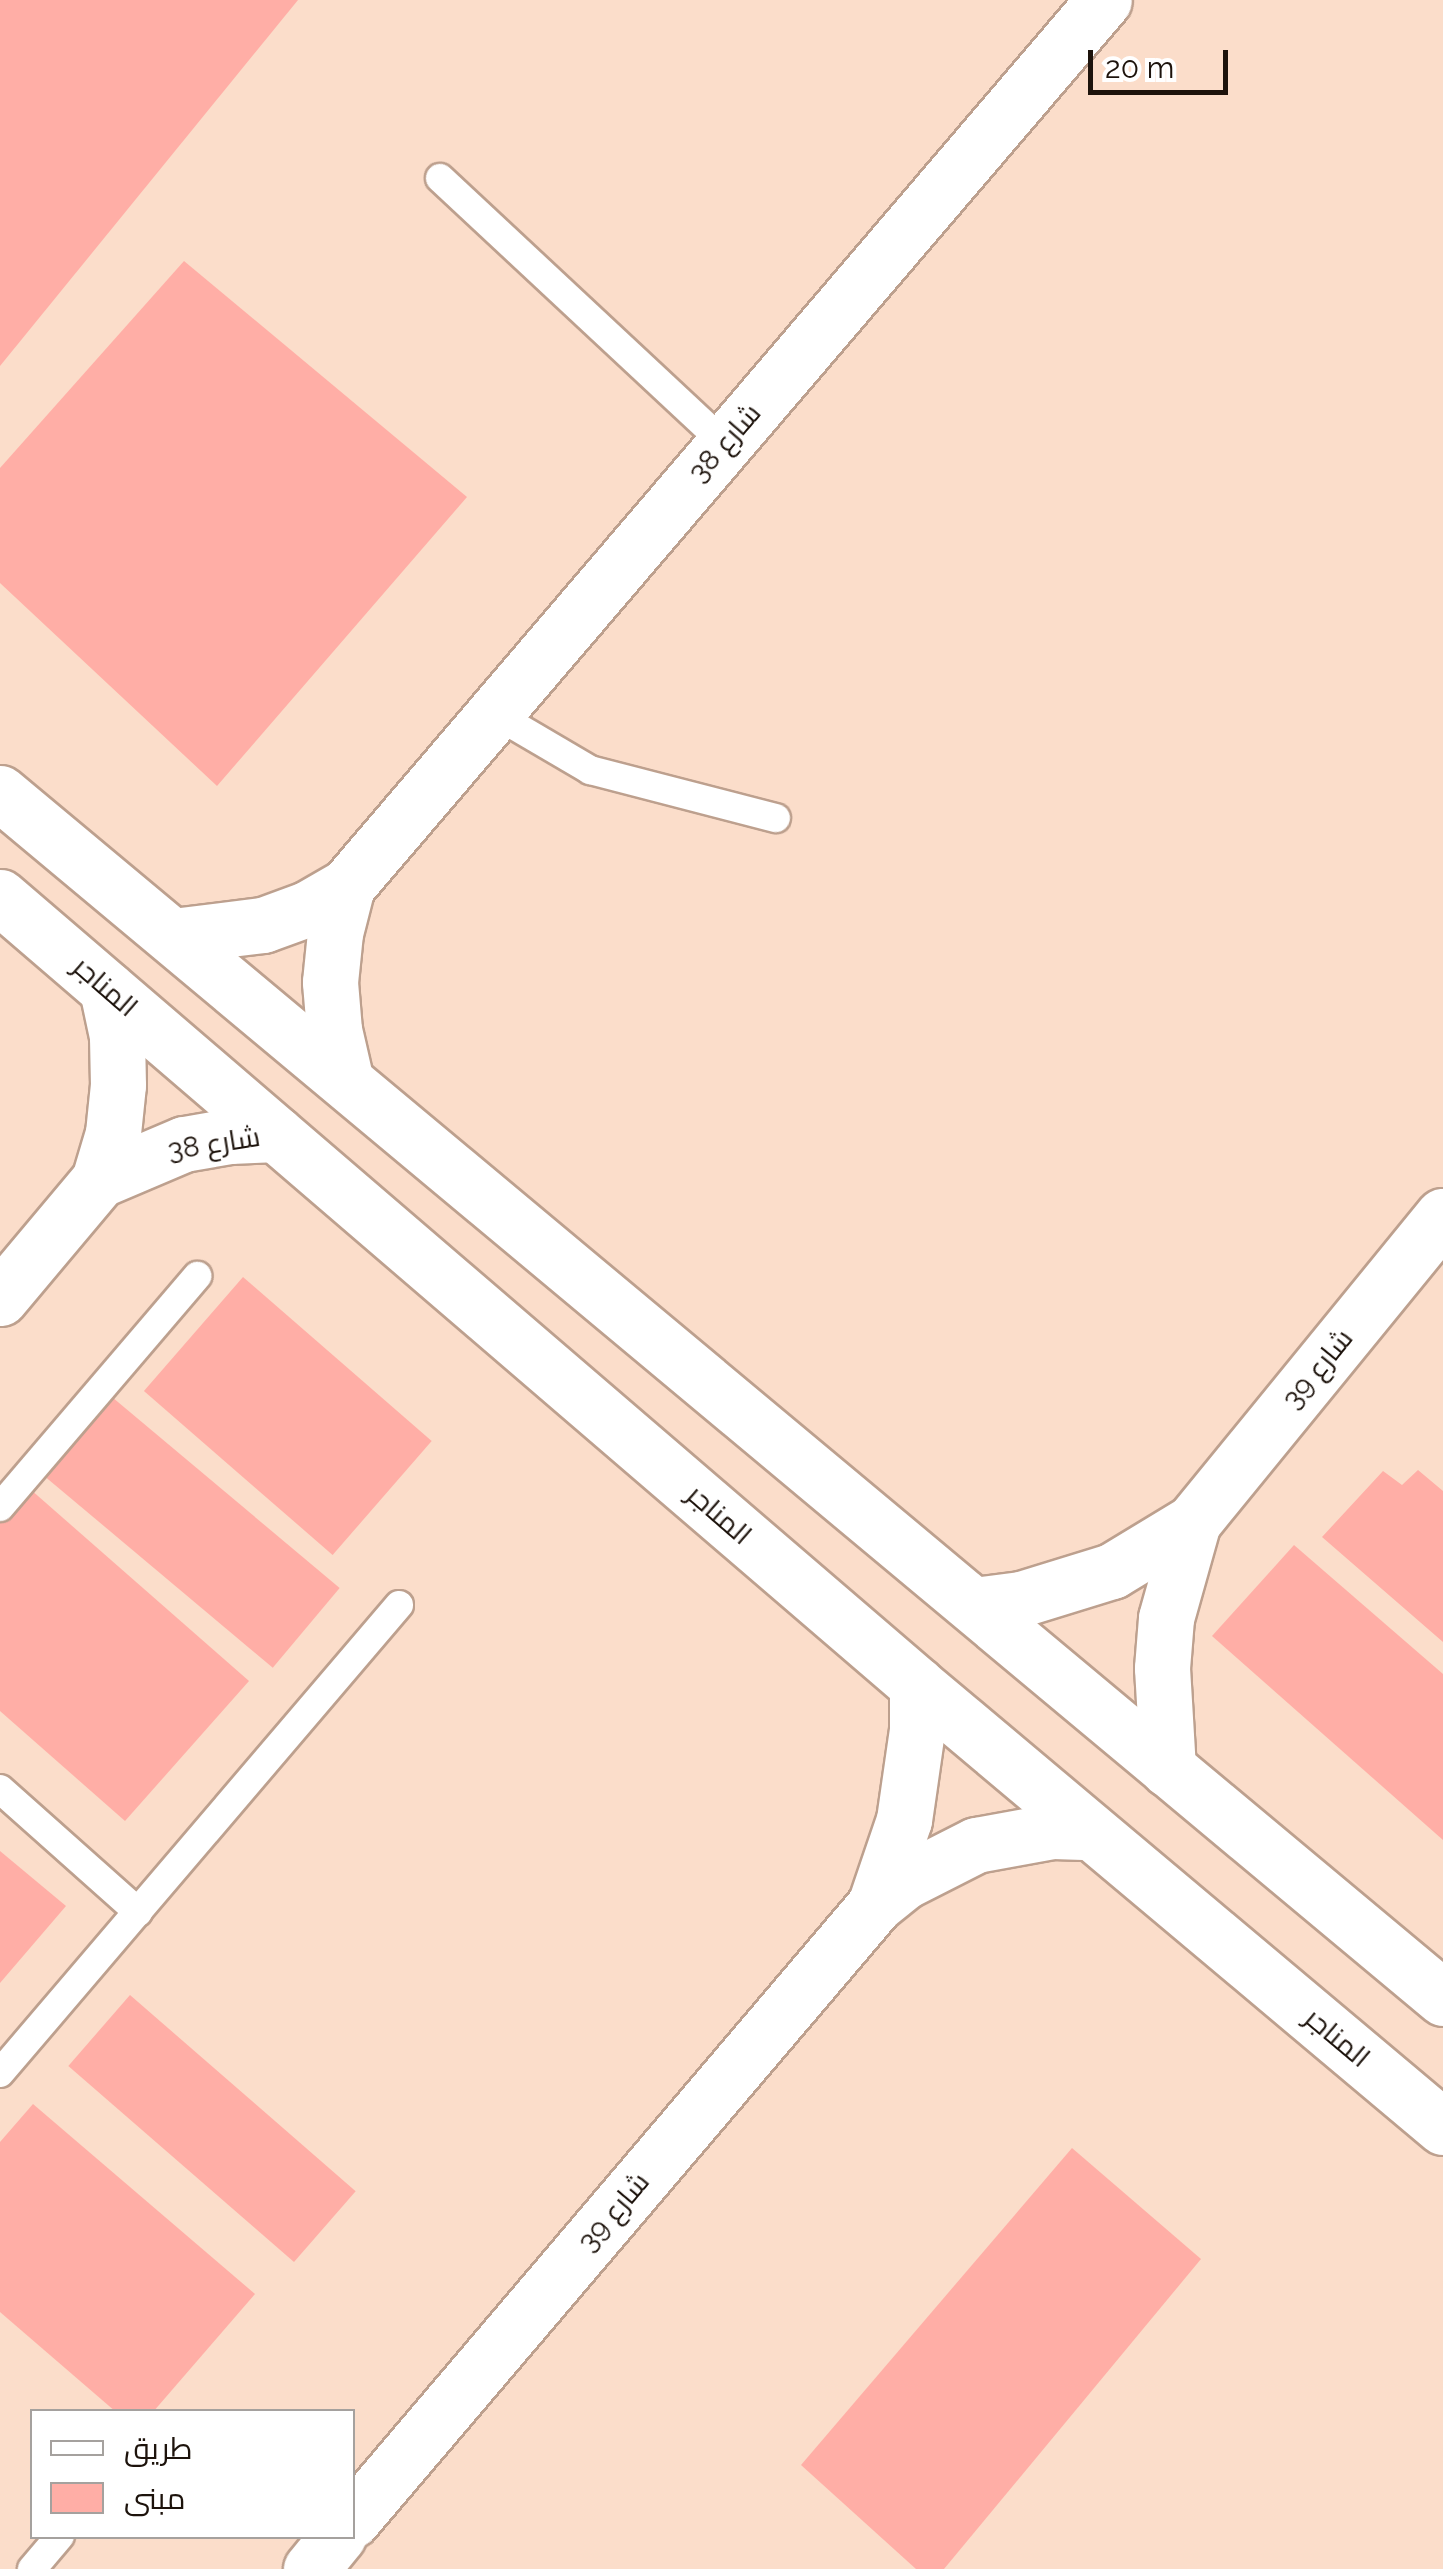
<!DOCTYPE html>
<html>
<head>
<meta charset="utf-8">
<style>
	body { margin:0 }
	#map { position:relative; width:1443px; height:2569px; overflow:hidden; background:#fbe9dd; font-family:Raleway,Cairo,sans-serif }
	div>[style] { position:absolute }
	.built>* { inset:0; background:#fbddca }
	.building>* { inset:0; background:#ffaea6; transform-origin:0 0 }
	.roads { filter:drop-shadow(2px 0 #bda08e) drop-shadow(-2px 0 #bda08e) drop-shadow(0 2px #bda08e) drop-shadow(0 -2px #bda08e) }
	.service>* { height:28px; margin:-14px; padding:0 14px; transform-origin:14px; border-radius:14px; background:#fff }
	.minor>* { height:55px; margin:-27.5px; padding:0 27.5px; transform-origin:27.5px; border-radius:27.5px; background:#fff }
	span { translate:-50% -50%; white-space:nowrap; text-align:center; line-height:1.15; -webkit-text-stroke:8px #fff; paint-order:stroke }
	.street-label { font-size:28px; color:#1d130c }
	.legend { position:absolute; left:30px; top:2409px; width:325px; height:130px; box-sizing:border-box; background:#fff; border:2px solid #a5a19e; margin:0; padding:12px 18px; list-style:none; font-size:30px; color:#1d130c }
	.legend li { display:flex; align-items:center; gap:20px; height:50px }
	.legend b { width:50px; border:2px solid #a5a19e }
	.scale { position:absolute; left:1088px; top:50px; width:140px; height:45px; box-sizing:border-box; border:5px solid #1d130c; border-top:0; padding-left:12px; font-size:30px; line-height:35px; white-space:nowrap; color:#1d130c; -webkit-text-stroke:8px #fff; paint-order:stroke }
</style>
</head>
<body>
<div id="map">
	<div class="built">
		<div style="clip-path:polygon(evenodd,0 0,1443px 0,1443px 2569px,0 2569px,0 0,32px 2412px,352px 2412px,352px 2536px,32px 2536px,32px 2412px)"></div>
	</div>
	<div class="building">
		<div style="clip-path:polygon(0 0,298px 0,0 366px)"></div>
		<div style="clip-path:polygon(184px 261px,467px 497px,217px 786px,0 583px,0 468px)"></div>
		<div style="left:243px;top:1277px;width:250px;height:151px;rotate:41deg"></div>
		<div style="left:106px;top:1392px;width:305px;height:104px;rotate:40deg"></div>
		<div style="clip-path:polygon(1418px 1470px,1443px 1491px,1443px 1642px,1322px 1537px,1383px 1471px,1402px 1485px)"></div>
		<div style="clip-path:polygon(30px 1489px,249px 1681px,125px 1821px,0 1711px,0 1522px)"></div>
		<div style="clip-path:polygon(1294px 1545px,1443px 1674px,1443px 1840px,1212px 1636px)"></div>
		<div style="clip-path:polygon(0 1851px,66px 1906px,0 1983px)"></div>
		<div style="left:130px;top:1995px;width:299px;height:94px;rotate:41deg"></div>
		<div style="clip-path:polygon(33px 2104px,255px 2294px,153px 2412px,116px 2412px,0 2312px,0 2142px)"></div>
		<div style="clip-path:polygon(1072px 2148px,1201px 2259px,944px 2569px,916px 2569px,801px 2465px)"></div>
	</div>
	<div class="roads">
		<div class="service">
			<div style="left:440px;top:178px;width:388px;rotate:43deg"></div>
			<div style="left:493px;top:713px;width:113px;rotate:30.4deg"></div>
			<div style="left:590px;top:770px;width:192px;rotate:14.5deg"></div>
			<div style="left:0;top:1507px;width:304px;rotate:-49.5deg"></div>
			<div style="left:0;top:1789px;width:185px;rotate:41.7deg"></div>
			<div style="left:0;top:2073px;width:615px;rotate:-49.55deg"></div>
			<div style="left:32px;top:2569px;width:43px;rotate:-49.7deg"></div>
		</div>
		<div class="minor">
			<div style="left:0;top:793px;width:1880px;rotate:39.86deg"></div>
			<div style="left:0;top:897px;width:1209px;rotate:40.67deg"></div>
			<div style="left:917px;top:1685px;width:687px;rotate:40.04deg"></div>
			<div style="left:173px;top:936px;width:91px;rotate:-7deg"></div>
			<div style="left:263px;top:925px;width:47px;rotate:-20deg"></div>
			<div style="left:307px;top:909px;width:46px;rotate:-29.9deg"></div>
			<div style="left:347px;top:886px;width:1165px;rotate:-49.49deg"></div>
			<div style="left:345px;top:1078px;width:49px;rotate:-102.9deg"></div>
			<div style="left:334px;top:1030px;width:48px;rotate:-94.8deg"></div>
			<div style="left:330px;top:982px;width:49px;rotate:-84.2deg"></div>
			<div style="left:335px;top:933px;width:49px;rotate:-75.7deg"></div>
			<div style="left:99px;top:1180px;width:49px;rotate:-73.4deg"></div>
			<div style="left:113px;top:1133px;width:48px;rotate:-84.1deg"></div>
			<div style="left:118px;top:1085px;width:49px;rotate:-91.2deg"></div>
			<div style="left:117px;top:1036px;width:48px;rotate:-102deg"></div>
			<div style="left:0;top:1298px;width:154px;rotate:-50deg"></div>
			<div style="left:99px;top:1180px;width:92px;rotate:-23deg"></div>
			<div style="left:184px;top:1144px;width:47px;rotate:-9.9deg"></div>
			<div style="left:230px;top:1136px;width:46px;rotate:-2.5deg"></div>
			<div style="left:974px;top:1605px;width:47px;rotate:-7.3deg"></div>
			<div style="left:1021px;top:1599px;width:95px;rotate:-17.1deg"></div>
			<div style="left:1112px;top:1571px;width:95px;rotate:-31.2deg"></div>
			<div style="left:1193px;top:1522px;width:395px;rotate:-50.8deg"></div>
			<div style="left:1168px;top:1769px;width:101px;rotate:-93.4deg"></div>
			<div style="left:1162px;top:1668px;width:50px;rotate:-85.4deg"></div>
			<div style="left:1166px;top:1618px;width:100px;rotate:-74.3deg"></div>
			<div style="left:875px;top:1905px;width:90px;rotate:-71.2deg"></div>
			<div style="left:904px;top:1820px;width:91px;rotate:-81.8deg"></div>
			<div style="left:917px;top:1730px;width:45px;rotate:-90deg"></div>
			<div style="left:352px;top:2520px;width:807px;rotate:-49.62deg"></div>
			<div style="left:875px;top:1905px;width:38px;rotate:-39deg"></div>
			<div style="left:905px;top:1881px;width:80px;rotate:-26.9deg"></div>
			<div style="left:976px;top:1845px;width:78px;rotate:-10.3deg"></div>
			<div style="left:1053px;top:1831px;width:38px;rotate:2deg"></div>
			<div style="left:311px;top:2569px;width:43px;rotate:-50.7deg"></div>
		</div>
	</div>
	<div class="street-label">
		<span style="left:725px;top:443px;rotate:-49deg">شارع 38</span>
		<span style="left:105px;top:987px;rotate:41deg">المناجر</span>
		<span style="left:214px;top:1144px;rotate:-9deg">شارع 38</span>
		<span style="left:1318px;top:1369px;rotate:-51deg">شارع 39</span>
		<span style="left:719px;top:1515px;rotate:41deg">المناجر</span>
		<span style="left:1337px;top:2038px;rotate:40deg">المناجر</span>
		<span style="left:614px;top:2212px;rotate:-50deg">شارع 39</span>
	</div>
	<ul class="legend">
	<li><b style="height:12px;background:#fff"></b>طريق</li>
	<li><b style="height:28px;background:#ffaea6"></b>مبنى</li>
	</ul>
	<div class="scale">20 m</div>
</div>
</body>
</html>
